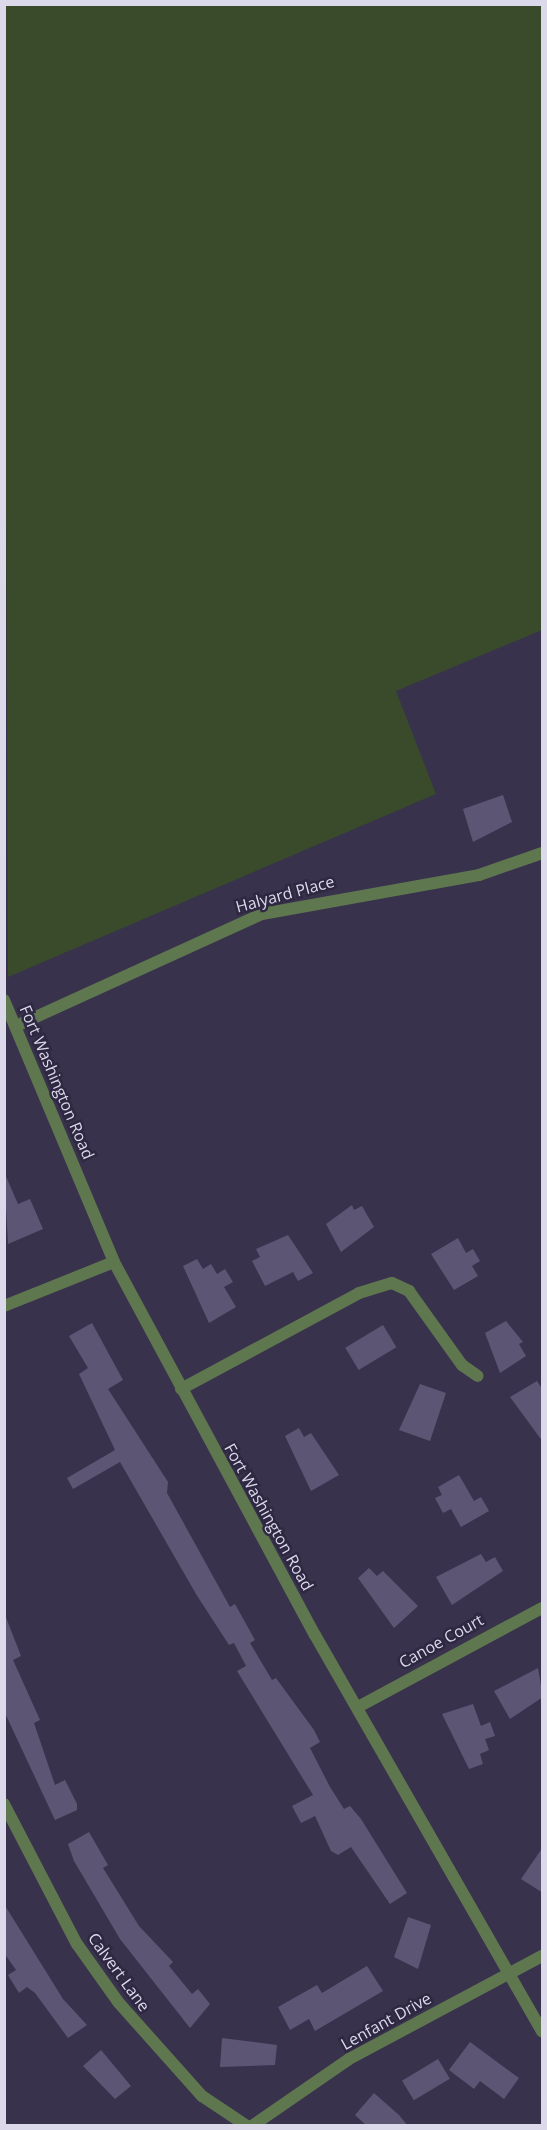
<!DOCTYPE html>
<html>
<head>
<meta charset="utf-8">
<style>
	body { margin:0 }
	#map { position:relative; width:547px; height:2130px; overflow:hidden; background:#38324d; font-family:"Open Sans",sans-serif }
	div>[style] { position:absolute }
	.green>* { inset:0; background:#394b2b }
	.building>* { inset:0; background:#5c5674; transform-origin:0 0 }
	.minor>* { height:12px; margin:-6px; padding:0 6px; transform-origin:6px; border-radius:6px; background:#5f774e }
	span { translate:-50% -50%; white-space:nowrap; text-align:center; line-height:1.15; -webkit-text-stroke:5px #2e2842; paint-order:stroke }
	.street-label { font-size:16px; color:#dcd9eb }
	.frame { position:absolute; inset:0; border:6px solid #dcd9eb; pointer-events:none }
</style>
</head>
<body>
<div id="map">
	<div class="green">
		<div style="clip-path:polygon(4px 5px,542px 5px,542px 630px,396px 691px,436px 794px,8px 977px)"></div>
	</div>
	<div class="building">
		<div style="clip-path:polygon(503px 795px,512px 822px,473px 842px,463px 809px)"></div>
		<div style="clip-path:polygon(4px 1172px,18px 1204px,30px 1199px,43px 1229px,8px 1244px)"></div>
		<div style="clip-path:polygon(352px 1205px,354px 1210px,362px 1206px,374px 1227px,341px 1252px,326px 1224px)"></div>
		<div style="clip-path:polygon(288px 1235px,313px 1273px,298px 1281px,293px 1272px,265px 1286px,252px 1261px,260px 1257px,256px 1249px)"></div>
		<div style="clip-path:polygon(458px 1238px,466px 1253px,473px 1249px,480px 1261px,472px 1266px,478px 1276px,454px 1290px,431px 1254px)"></div>
		<div style="clip-path:polygon(197px 1259px,203px 1269px,211px 1264px,217px 1274px,225px 1269px,233px 1282px,224px 1287px,236px 1307px,209px 1323px,183px 1266px)"></div>
		<div style="clip-path:polygon(506px 1321px,523px 1342px,519px 1344px,526px 1356px,500px 1373px,485px 1333px)"></div>
		<div style="clip-path:polygon(92px 1323px,123px 1380px,108px 1389px,168px 1482px,167px 1493px,230px 1607px,235px 1604px,255px 1640px,250px 1643px,272px 1680px,276px 1678px,314px 1730px,320px 1742px,310px 1748px,330px 1787px,344px 1809px,350px 1806px,361px 1819px,407px 1893px,390px 1904px,351px 1847px,338px 1855px,331px 1851px,315px 1816px,301px 1823px,292px 1806px,313px 1795px,237px 1671px,246px 1666px,234px 1643px,229px 1645px,196px 1594px,120px 1462px,73px 1489px,67px 1478px,115px 1450px,79px 1374px,88px 1368px,69px 1336px)"></div>
		<div style="left:383px;top:1325px;width:26px;height:44px;rotate:59deg"></div>
		<div style="clip-path:polygon(537px 1381px,543px 1390px,543px 1442px,510px 1397px)"></div>
		<div style="clip-path:polygon(420px 1384px,446px 1393px,430px 1441px,399px 1430px)"></div>
		<div style="clip-path:polygon(299px 1428px,304px 1437px,311px 1433px,339px 1475px,311px 1491px,285px 1436px)"></div>
		<div style="clip-path:polygon(459px 1475px,474px 1501px,481px 1497px,489px 1511px,461px 1527px,451px 1509px,443px 1513px,435px 1498px,442px 1495px,438px 1487px)"></div>
		<div style="clip-path:polygon(481px 1554px,486px 1562px,495px 1557px,503px 1571px,452px 1605px,436px 1577px)"></div>
		<div style="clip-path:polygon(369px 1568px,377px 1576px,383px 1571px,418px 1606px,394px 1628px,358px 1578px)"></div>
		<div style="clip-path:polygon(5px 1615px,21px 1656px,13px 1660px,40px 1720px,34px 1723px,55px 1785px,65px 1780px,77px 1804px,77px 1810px,55px 1820px,4px 1711px)"></div>
		<div style="clip-path:polygon(538px 1668px,543px 1697px,510px 1719px,494px 1691px)"></div>
		<div style="clip-path:polygon(473px 1704px,481px 1726px,490px 1722px,495px 1736px,485px 1739px,489px 1750px,480px 1754px,483px 1764px,469px 1769px,442px 1714px)"></div>
		<div style="clip-path:polygon(89px 1832px,108px 1865px,103px 1868px,139px 1926px,173px 1962px,169px 1966px,192px 1994px,198px 1989px,210px 2004px,190px 2028px,120px 1939px,74px 1861px,68px 1844px)"></div>
		<div style="clip-path:polygon(543px 1847px,543px 1893px,521px 1879px)"></div>
		<div style="clip-path:polygon(4px 1904px,63px 1999px,87px 2025px,68px 2038px,35px 1993px,27px 1987px,19px 1993px,8px 1975px,16px 1970px,4px 1953px)"></div>
		<div style="clip-path:polygon(408px 1917px,431px 1925px,418px 1969px,394px 1957px)"></div>
		<div style="clip-path:polygon(367px 1966px,383px 1991px,315px 2031px,309px 2019px,290px 2030px,278px 2007px,317px 1985px,322px 1993px)"></div>
		<div style="clip-path:polygon(222px 2038px,277px 2045px,275px 2065px,220px 2067px)"></div>
		<div style="clip-path:polygon(470px 2042px,519px 2078px,504px 2099px,480px 2081px,474px 2089px,449px 2070px)"></div>
		<div style="clip-path:polygon(101px 2050px,131px 2086px,115px 2099px,83px 2066px)"></div>
		<div style="left:438px;top:2059px;width:23px;height:42px;rotate:59deg"></div>
		<div style="clip-path:polygon(374px 2093px,399px 2115px,408px 2126px,367px 2126px,355px 2115px)"></div>
	</div>
	<div class="minor">
		<div style="left:4px;top:1000px;width:284px;rotate:67.2deg"></div>
		<div style="left:114px;top:1262px;width:424px;rotate:61.7deg"></div>
		<div style="left:315px;top:1635px;width:457px;rotate:60.2deg"></div>
		<div style="left:16px;top:1026px;width:270px;rotate:-24.5deg"></div>
		<div style="left:262px;top:914px;width:220px;rotate:-10.2deg"></div>
		<div style="left:479px;top:875px;width:67px;rotate:-19.2deg"></div>
		<div style="left:4px;top:1306px;width:118px;rotate:-21.8deg"></div>
		<div style="left:181px;top:1389px;width:202px;rotate:-28.3deg"></div>
		<div style="left:359px;top:1293px;width:34px;rotate:-17deg"></div>
		<div style="left:392px;top:1283px;width:19px;rotate:25deg"></div>
		<div style="left:409px;top:1291px;width:91px;rotate:54.4deg"></div>
		<div style="left:462px;top:1365px;width:19px;rotate:35deg"></div>
		<div style="left:358px;top:1707px;width:209px;rotate:-28.3deg"></div>
		<div style="left:4px;top:1804px;width:158px;rotate:62.5deg"></div>
		<div style="left:77px;top:1944px;width:72px;rotate:54.6deg"></div>
		<div style="left:119px;top:2003px;width:125px;rotate:48.3deg"></div>
		<div style="left:202px;top:2096px;width:54px;rotate:33.7deg"></div>
		<div style="left:252px;top:2126px;width:118px;rotate:-34.6deg"></div>
		<div style="left:349px;top:2059px;width:219px;rotate:-28.1deg"></div>
	</div>
	<div class="street-label">
		<span style="left:285px;top:894px;rotate:-15deg">Halyard Place</span>
		<span style="left:57px;top:1082px;rotate:67deg">Fort Washington Road</span>
		<span style="left:269px;top:1517px;rotate:61deg">Fort Washington Road</span>
		<span style="left:441px;top:1641px;rotate:-29deg">Canoe Court</span>
		<span style="left:119px;top:1972px;rotate:54deg">Calvert Lane</span>
		<span style="left:386px;top:2021px;rotate:-29deg">Lenfant Drive</span>
	</div>
	<div class="frame"></div>
</div>
</body>
</html>
